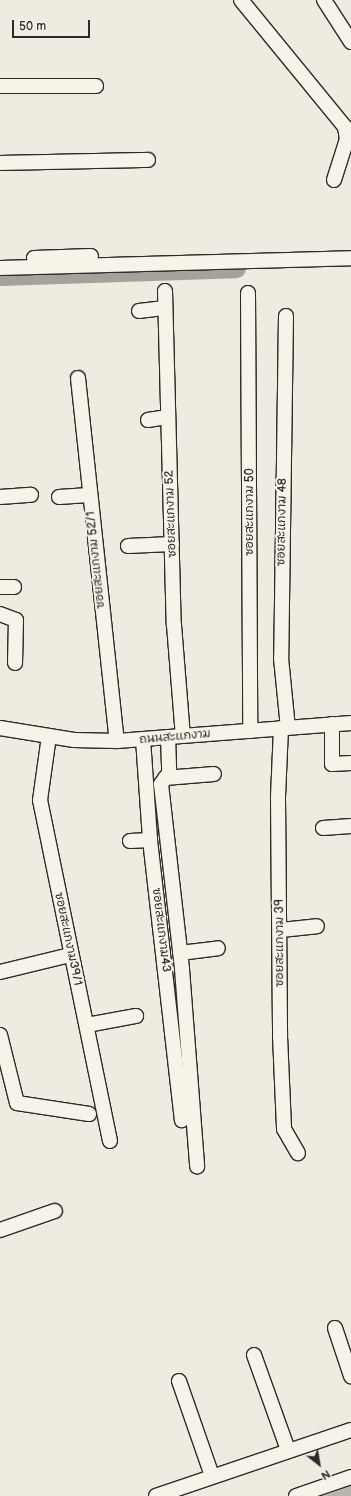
<!DOCTYPE html>
<html>
<head>
<meta charset="utf-8">
<style>
	body { margin:0 }
	#map { position:relative; width:351px; height:1496px; overflow:hidden; background:#efebe0; font-family:"Balsamiq Sans","Playpen Sans Thai",sans-serif }
	div>[style] { position:absolute }
	.river>* { height:19px; margin:-9.5px; padding:0 9.5px; transform-origin:9.5px; border-radius:9.5px; background:#a4a29a }
	.building>* { inset:0; background:#b8b5ae }
	.roads { filter:drop-shadow(1px 0 #2b2b2b) drop-shadow(-1px 0 #2b2b2b) drop-shadow(0 1px #2b2b2b) drop-shadow(0 -1px #2b2b2b) }
	.minor>* { height:14px; margin:-7px; padding:0 7px; transform-origin:7px; border-radius:7px; background:#f7f3e8 }
	span { translate:-50% -50%; white-space:nowrap; text-align:center; line-height:1.15; -webkit-text-stroke:4px #f7f3e8; paint-order:stroke }
	.street-label { font-size:12px; color:#2b2b2b }
	.north { position:absolute; left:299px; top:1444px; width:40px; height:40px; -webkit-text-stroke:3px #f7f3e8; paint-order:stroke; rotate:149deg; font-size:11px; font-weight:700; line-height:16px; text-align:center; color:#2b2b2b }
	.north::after { content:''; display:block; margin:auto; width:14px; height:18px; background:#2b2b2b; clip-path:polygon(50% 0,100% 100%,50% 72%,0 100%) }
	.scale { position:absolute; left:12px; top:20px; width:78px; height:18px; box-sizing:border-box; border:2px solid #2b2b2b; border-top:0; padding-left:5px; font-size:12px; line-height:14px; white-space:nowrap; color:#2b2b2b; -webkit-text-stroke:3px #f7f3e8; paint-order:stroke }
</style>
</head>
<body>
<div id="map">
	<div class="river">
		<div style="left:0;top:276px;width:236px;rotate:-1.9deg"></div>
	</div>
	<div class="building">
		<div style="clip-path:polygon(351px 1486px,351px 1496px,323px 1496px)"></div>
	</div>
	<div class="roads">
		<div class="minor">
			<div style="left:241px;top:0;width:164px;rotate:50.7deg"></div>
			<div style="left:345px;top:127px;width:12px;rotate:81deg"></div>
			<div style="left:347px;top:139px;width:43px;rotate:107.6deg"></div>
			<div style="left:324px;top:0;width:50px;rotate:57.3deg"></div>
			<div style="left:0;top:86px;width:96px"></div>
			<div style="left:0;top:163px;width:148px;rotate:-1.2deg"></div>
			<div style="left:34px;top:258px;width:57px;rotate:-2deg"></div>
			<div style="left:0;top:268px;width:351px;rotate:-1.6deg"></div>
			<div style="left:165px;top:291px;width:334px;rotate:88.5deg"></div>
			<div style="left:174px;top:625px;width:111px;rotate:85.4deg"></div>
			<div style="left:248px;top:293px;width:438px;rotate:89.7deg"></div>
			<div style="left:139px;top:311px;width:26px;rotate:-7deg"></div>
			<div style="left:286px;top:316px;width:342px;rotate:90.8deg"></div>
			<div style="left:281px;top:658px;width:70px;rotate:84.3deg"></div>
			<div style="left:78px;top:378px;width:365px;rotate:83.9deg"></div>
			<div style="left:148px;top:420px;width:20px;rotate:-9deg"></div>
			<div style="left:0;top:497px;width:31px;rotate:-4deg"></div>
			<div style="left:59px;top:497px;width:30px;rotate:-4deg"></div>
			<div style="left:128px;top:546px;width:44px;rotate:-2.6deg"></div>
			<div style="left:0;top:587px;width:14px"></div>
			<div style="left:0;top:614px;width:17px;rotate:21deg"></div>
			<div style="left:16px;top:620px;width:43px;rotate:91.3deg"></div>
			<div style="left:332px;top:724px;width:40px;rotate:90deg"></div>
			<div style="left:332px;top:764px;width:19px;rotate:-3deg"></div>
			<div style="left:0;top:728px;width:75px;rotate:9.2deg"></div>
			<div style="left:74px;top:740px;width:43px;rotate:1.3deg"></div>
			<div style="left:117px;top:741px;width:235px;rotate:-4.4deg"></div>
			<div style="left:281px;top:728px;width:70px;rotate:92.5deg"></div>
			<div style="left:278px;top:798px;width:238px;rotate:89.5deg"></div>
			<div style="left:280px;top:1036px;width:93px;rotate:87.5deg"></div>
			<div style="left:284px;top:1129px;width:28px;rotate:60deg"></div>
			<div style="left:49px;top:736px;width:65px;rotate:98deg"></div>
			<div style="left:40px;top:800px;width:348px;rotate:78.4deg"></div>
			<div style="left:168px;top:737px;width:36px;rotate:88deg"></div>
			<div style="left:169px;top:773px;width:14px;rotate:126deg"></div>
			<div style="left:161px;top:784px;width:186px;rotate:83.5deg"></div>
			<div style="left:182px;top:969px;width:198px;rotate:85.6deg"></div>
			<div style="left:143px;top:739px;width:101px;rotate:86deg"></div>
			<div style="left:150px;top:840px;width:282px;rotate:83.5deg"></div>
			<div style="left:165px;top:778px;width:49px;rotate:-4.7deg"></div>
			<div style="left:323px;top:828px;width:28px;rotate:-4deg"></div>
			<div style="left:130px;top:841px;width:20px;rotate:-3deg"></div>
			<div style="left:281px;top:930px;width:36px;rotate:-6deg"></div>
			<div style="left:180px;top:953px;width:38px;rotate:-7deg"></div>
			<div style="left:0;top:972px;width:72px;rotate:-13.7deg"></div>
			<div style="left:87px;top:1025px;width:50px;rotate:-10.4deg"></div>
			<div style="left:0;top:1035px;width:70px;rotate:76deg"></div>
			<div style="left:17px;top:1103px;width:73px;rotate:8.7deg"></div>
			<div style="left:0;top:1230px;width:58px;rotate:-19.1deg"></div>
			<div style="left:335px;top:1328px;width:51px;rotate:71.6deg"></div>
			<div style="left:254px;top:1355px;width:101px;rotate:70.3deg"></div>
			<div style="left:179px;top:1381px;width:101px;rotate:70.8deg"></div>
			<div style="left:156px;top:1496px;width:206px;rotate:-18.7deg"></div>
			<div style="left:296px;top:1496px;width:58px;rotate:-19.1deg"></div>
		</div>
	</div>
	<div class="street-label">
		<span style="left:250px;top:512px;rotate:-90deg">ซอยสะแกงาม 50</span>
		<span style="left:171px;top:514px;rotate:-92deg">ซอยสะแกงาม 52</span>
		<span style="left:282px;top:522px;rotate:-89deg">ซอยสะแกงาม 48</span>
		<span style="left:96px;top:560px;rotate:-96deg">ซอยสะแกงาม 52/1</span>
		<span style="left:175px;top:737px;rotate:-5deg">ถนนสะแกงาม</span>
		<span style="left:161px;top:930px;rotate:83deg">ซอยสะแกงาม43</span>
		<span style="left:68px;top:939px;rotate:78deg">ซอยสะแกงาม39/1</span>
		<span style="left:280px;top:943px;rotate:-90deg">ซอยสะแกงาม 39</span>
	</div>
	<div class="north">N</div>
	<div class="scale">50 m</div>
</div>
</body>
</html>
